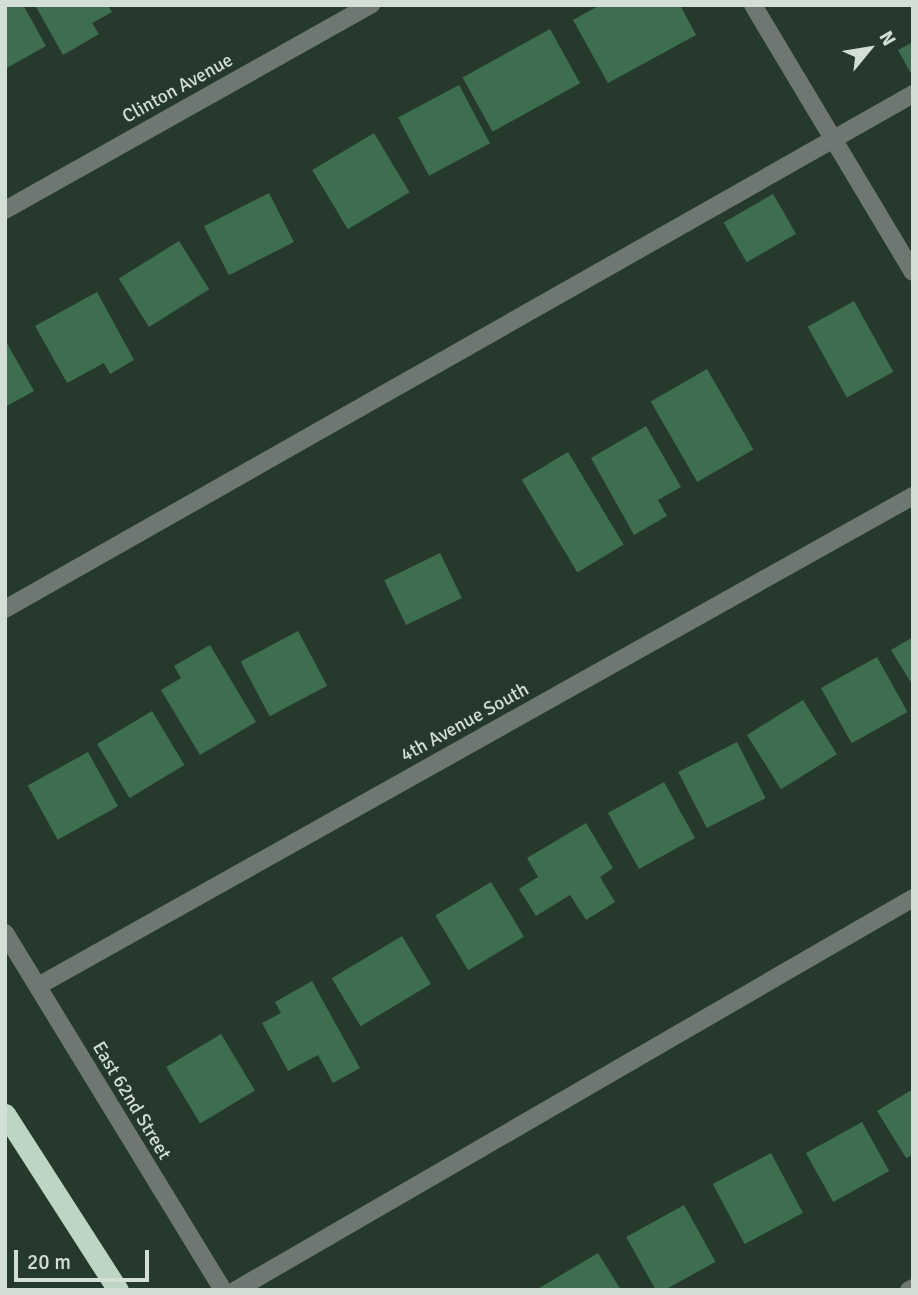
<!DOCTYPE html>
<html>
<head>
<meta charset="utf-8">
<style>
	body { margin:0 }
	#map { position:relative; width:918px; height:1295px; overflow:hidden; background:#25392c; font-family:Signika,sans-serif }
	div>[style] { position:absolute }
	.building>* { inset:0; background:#3e6e50; transform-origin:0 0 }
	.minor>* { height:18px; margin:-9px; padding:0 9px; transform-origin:9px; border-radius:9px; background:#6e7771 }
	.highway>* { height:21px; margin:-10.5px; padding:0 10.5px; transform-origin:10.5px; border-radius:10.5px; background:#bdd5c4 }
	span { translate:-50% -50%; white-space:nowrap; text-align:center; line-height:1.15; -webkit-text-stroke:7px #25392c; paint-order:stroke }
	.street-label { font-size:19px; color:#d3dfd6 }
	.frame { position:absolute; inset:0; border:7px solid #d3dfd6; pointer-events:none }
	.north { position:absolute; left:834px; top:14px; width:70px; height:70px; -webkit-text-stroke:5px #25392c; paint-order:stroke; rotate:60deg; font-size:19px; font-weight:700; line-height:28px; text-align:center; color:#d3dfd6 }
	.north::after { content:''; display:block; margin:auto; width:24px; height:32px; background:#d3dfd6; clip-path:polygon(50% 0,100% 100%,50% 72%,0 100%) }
	.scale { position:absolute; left:14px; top:1250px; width:135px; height:32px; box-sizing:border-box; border:4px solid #d3dfd6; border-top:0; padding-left:9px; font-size:21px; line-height:24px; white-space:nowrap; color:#d3dfd6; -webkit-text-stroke:5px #25392c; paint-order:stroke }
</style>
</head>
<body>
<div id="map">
	<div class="building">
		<div style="clip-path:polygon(5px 5px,23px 5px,46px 46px,5px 69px)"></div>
		<div style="clip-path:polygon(35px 5px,108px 5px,112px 12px,92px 23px,99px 34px,63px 55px)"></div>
		<div style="clip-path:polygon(600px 5px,680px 5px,696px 35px,608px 83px,573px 20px)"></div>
		<div style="left:550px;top:29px;width:62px;height:100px;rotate:61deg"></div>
		<div style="clip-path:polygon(913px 42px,913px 71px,910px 72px,898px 50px)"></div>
		<div style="left:459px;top:85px;width:66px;height:69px;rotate:62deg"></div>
		<div style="left:374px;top:133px;width:69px;height:72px;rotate:59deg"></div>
		<div style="left:269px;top:193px;width:55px;height:73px;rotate:63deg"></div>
		<div style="left:773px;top:194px;width:46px;height:57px;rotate:60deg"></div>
		<div style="left:179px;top:241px;width:57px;height:71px;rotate:58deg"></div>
		<div style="clip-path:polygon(97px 292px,134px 360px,110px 374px,104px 363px,67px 383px,35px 326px)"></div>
		<div style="left:854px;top:301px;width:81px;height:53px;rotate:61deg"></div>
		<div style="clip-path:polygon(5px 340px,34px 391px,5px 407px)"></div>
		<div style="left:707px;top:369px;width:93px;height:65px;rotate:60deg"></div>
		<div style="clip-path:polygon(646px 426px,681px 487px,658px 500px,667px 516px,634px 535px,591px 458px)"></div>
		<div style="left:568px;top:452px;width:108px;height:54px;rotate:59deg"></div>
		<div style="left:440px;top:553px;width:50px;height:62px;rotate:64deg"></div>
		<div style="left:298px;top:631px;width:62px;height:65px;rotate:62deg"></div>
		<div style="clip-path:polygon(913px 637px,913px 686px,891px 650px)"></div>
		<div style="clip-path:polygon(210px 645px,256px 722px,200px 755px,161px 690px,181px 678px,174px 666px)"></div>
		<div style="left:877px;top:657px;width:63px;height:64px;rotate:61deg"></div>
		<div style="left:803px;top:700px;width:64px;height:66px;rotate:58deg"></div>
		<div style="left:152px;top:711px;width:63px;height:64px;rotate:59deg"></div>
		<div style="left:737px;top:742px;width:63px;height:66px;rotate:63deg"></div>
		<div style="left:88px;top:752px;width:62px;height:69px;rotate:61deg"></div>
		<div style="left:664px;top:782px;width:64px;height:64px;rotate:61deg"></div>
		<div style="clip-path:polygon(586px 823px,613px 868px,600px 877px,615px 902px,586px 920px,570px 895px,536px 916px,519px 889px,538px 877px,527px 858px)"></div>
		<div style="left:491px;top:882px;width:64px;height:65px;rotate:59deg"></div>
		<div style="left:402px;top:936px;width:56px;height:82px;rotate:59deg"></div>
		<div style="clip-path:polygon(312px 981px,360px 1068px,333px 1083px,318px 1055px,288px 1071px,262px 1023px,281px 1013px,275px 1002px)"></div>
		<div style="left:221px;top:1034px;width:66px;height:64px;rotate:59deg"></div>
		<div style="clip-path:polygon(913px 1089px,913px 1155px,906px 1158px,877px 1111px)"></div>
		<div style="left:862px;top:1122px;width:56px;height:64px;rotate:61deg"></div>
		<div style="left:771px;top:1153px;width:68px;height:66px;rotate:62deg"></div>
		<div style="left:684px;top:1205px;width:65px;height:66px;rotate:61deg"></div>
		<div style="clip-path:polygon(598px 1253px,621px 1290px,536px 1290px)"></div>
	</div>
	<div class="minor">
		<div style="left:753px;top:5px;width:311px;rotate:59.1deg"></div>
		<div style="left:5px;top:210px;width:420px;rotate:-29.3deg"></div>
		<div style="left:5px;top:609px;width:1044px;rotate:-29.56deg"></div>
		<div style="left:5px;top:933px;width:418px;rotate:58.6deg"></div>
		<div style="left:38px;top:986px;width:1003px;rotate:-29.25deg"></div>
		<div style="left:236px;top:1290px;width:782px;rotate:-30.07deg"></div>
		<div style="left:909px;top:1290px;width:4px;rotate:-27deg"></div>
	</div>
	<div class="highway">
		<div style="left:5px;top:1114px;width:209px;rotate:57.3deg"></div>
	</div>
	<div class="street-label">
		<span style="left:178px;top:89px;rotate:-29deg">Clinton Avenue</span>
		<span style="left:465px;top:723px;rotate:-29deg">4th Avenue South</span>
		<span style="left:131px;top:1101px;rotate:59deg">East 62nd Street</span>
	</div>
	<div class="frame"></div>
	<div class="north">N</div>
	<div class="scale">20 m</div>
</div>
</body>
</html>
